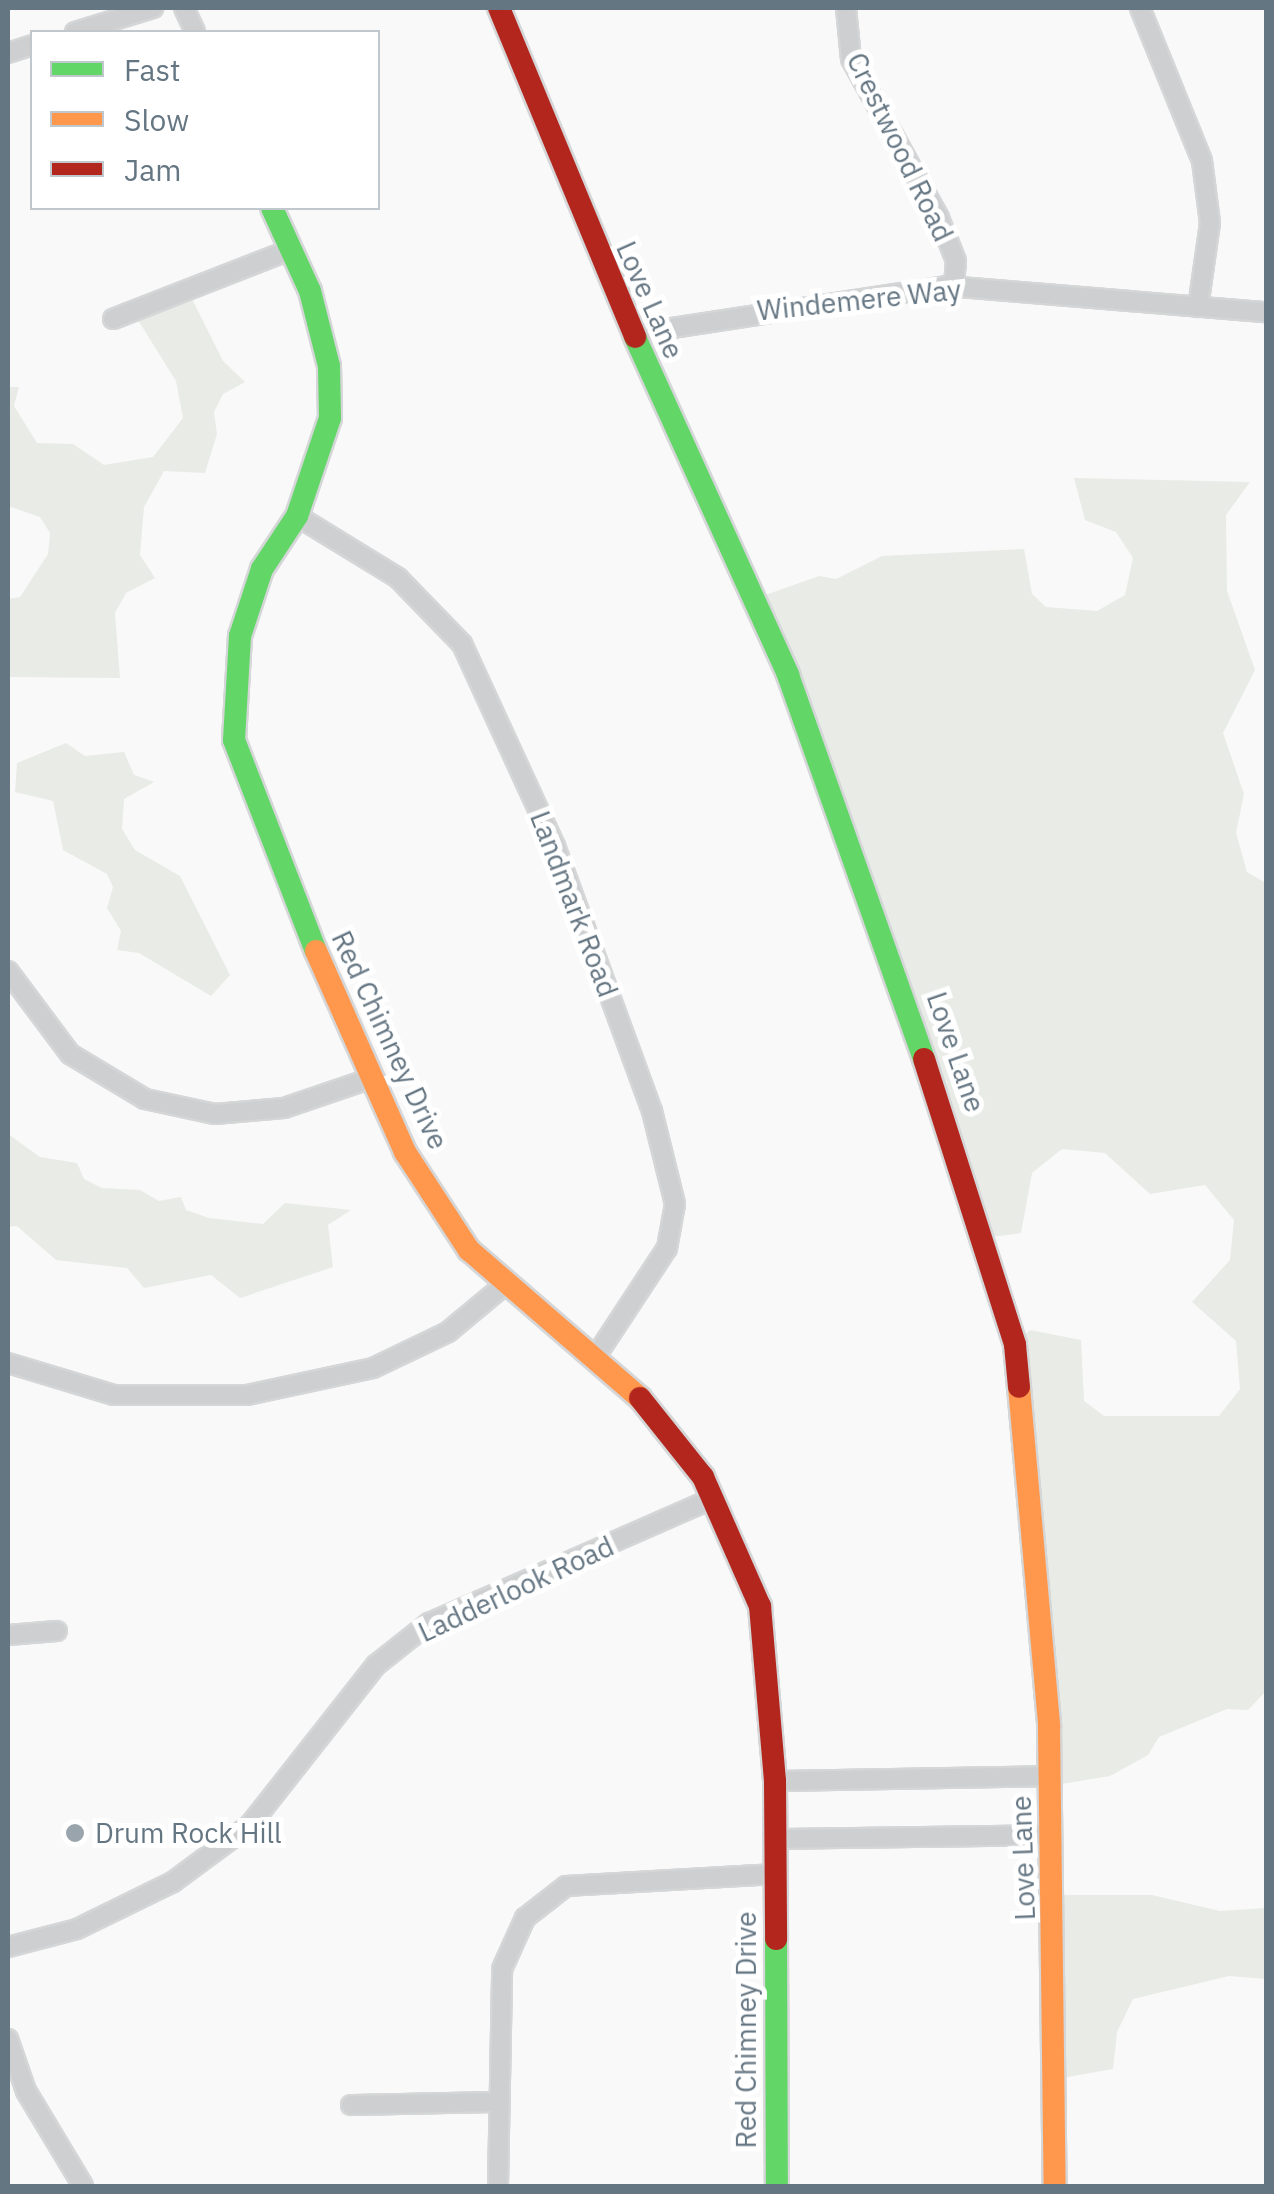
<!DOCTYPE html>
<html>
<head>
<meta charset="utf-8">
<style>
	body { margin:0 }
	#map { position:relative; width:1274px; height:2194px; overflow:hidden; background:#f9f9f9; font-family:"IBM Plex Sans",sans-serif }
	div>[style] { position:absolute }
	.green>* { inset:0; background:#e8ebe6 }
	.roads { filter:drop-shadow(2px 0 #d5d6d7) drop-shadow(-2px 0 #d5d6d7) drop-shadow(0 2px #d5d6d7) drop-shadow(0 -2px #d5d6d7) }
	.street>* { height:18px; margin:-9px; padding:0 9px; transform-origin:9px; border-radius:9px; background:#cecfd0 }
	.fast>* { height:22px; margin:-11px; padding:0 11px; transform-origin:11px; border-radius:11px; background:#63d668 }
	.slow>* { height:22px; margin:-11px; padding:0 11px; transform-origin:11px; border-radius:11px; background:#ff974d }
	.jam>* { height:22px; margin:-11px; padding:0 11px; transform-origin:11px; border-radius:11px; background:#b3261e }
	.dots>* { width:28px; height:28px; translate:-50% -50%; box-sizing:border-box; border:5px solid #fff; border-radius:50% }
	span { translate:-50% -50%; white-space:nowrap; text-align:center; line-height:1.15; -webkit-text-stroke:10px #fff; paint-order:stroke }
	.street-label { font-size:28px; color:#657683 }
	.poi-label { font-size:28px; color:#657683 }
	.left { translate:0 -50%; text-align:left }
	.frame { position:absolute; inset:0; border:10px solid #657683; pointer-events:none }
	.legend { position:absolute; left:30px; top:30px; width:350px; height:180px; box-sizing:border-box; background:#fff; border:2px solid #c1c8cd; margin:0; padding:12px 18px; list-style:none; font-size:30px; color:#657683 }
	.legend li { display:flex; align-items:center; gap:20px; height:50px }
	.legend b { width:50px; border:2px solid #c1c8cd }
</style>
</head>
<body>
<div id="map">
	<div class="green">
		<div style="clip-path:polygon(188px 291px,223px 361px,245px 382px,223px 394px,214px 412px,217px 434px,205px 473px,164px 471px,144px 507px,140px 555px,155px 578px,126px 593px,115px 613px,120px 678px,8px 677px,8px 599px,20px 597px,48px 554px,50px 533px,40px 517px,8px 506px,8px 387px,19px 387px,14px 406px,37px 443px,73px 444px,104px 465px,153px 457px,183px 418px,176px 381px,138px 320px)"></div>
		<div style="clip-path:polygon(1074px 478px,1250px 482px,1226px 515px,1227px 591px,1255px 670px,1223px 733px,1244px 794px,1236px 833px,1247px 872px,1266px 883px,1266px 1691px,1248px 1710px,1227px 1709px,1159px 1737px,1148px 1755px,1110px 1776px,1050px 1786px,1014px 1343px,1030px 1330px,1081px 1340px,1084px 1401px,1104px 1416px,1219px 1416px,1240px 1389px,1236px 1341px,1192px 1302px,1230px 1260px,1234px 1220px,1205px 1185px,1150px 1194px,1105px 1153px,1062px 1149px,1032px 1173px,1021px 1233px,984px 1238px,754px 599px,819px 576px,836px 579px,882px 556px,1024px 549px,1032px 594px,1046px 607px,1097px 611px,1125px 595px,1133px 558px,1116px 532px,1085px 520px)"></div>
		<div style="clip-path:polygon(66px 743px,85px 756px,124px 752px,134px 775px,154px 782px,124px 799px,122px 829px,135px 850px,180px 876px,230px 975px,211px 996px,139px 953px,117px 950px,121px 931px,107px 908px,113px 887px,107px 874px,63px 850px,53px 801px,15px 792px,17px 763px)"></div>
		<div style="clip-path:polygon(8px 1134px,40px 1157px,77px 1163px,84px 1179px,102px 1188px,140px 1190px,159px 1201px,181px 1197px,186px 1210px,209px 1218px,263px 1224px,285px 1203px,351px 1210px,328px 1225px,333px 1267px,240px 1298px,211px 1275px,144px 1288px,127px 1268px,56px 1260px,17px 1226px,8px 1227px)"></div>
		<div style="clip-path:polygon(1056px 1895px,1152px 1895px,1220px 1911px,1266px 1908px,1266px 1979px,1229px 1976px,1133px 1999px,1117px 2032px,1113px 2069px,1056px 2079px)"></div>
	</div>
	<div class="roads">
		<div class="street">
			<div style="left:184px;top:8px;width:26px;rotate:65deg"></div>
			<div style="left:846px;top:8px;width:51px;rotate:84.4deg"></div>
			<div style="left:851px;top:59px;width:182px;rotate:61deg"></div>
			<div style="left:939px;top:218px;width:46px;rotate:68.4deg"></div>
			<div style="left:956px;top:261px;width:25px;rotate:95deg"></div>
			<div style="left:1140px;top:8px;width:165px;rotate:67.9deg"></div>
			<div style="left:1202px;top:161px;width:63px;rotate:82.6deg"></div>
			<div style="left:1210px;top:223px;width:85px;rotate:98.1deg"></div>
			<div style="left:75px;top:32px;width:82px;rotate:-17.1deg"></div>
			<div style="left:8px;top:53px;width:25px;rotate:-18deg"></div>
			<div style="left:113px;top:319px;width:190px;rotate:-21.3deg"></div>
			<div style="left:633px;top:334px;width:318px;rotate:-8.7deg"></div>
			<div style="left:947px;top:286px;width:320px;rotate:4.7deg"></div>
			<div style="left:297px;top:516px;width:119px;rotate:31.5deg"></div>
			<div style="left:398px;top:578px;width:92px;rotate:45.9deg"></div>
			<div style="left:462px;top:644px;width:222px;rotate:65.3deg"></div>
			<div style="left:555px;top:846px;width:282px;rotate:69.9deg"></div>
			<div style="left:652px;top:1111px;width:96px;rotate:76.1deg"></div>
			<div style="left:675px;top:1204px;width:45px;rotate:100.3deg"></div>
			<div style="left:667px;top:1248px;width:133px;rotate:123.3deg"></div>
			<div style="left:8px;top:971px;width:104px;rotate:53.2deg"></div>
			<div style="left:70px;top:1054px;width:87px;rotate:31deg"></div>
			<div style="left:145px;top:1099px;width:72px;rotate:12.1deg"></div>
			<div style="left:215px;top:1114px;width:69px;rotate:-5deg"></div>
			<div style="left:284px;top:1108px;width:93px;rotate:-18.8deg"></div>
			<div style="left:8px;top:1363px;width:111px;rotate:16.8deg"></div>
			<div style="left:114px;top:1395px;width:133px"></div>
			<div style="left:247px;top:1395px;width:129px;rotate:-12.1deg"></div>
			<div style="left:373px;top:1368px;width:83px;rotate:-25.6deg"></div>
			<div style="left:448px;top:1332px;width:78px;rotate:-39.8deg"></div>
			<div style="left:8px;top:1635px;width:49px;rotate:-4.7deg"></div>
			<div style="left:775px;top:1781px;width:275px;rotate:-1deg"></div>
			<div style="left:776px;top:1839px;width:276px;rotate:-0.8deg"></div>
			<div style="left:8px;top:1947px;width:71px;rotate:-14.6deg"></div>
			<div style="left:77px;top:1929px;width:107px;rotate:-26.1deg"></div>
			<div style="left:173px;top:1882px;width:96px;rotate:-36.5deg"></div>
			<div style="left:250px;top:1825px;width:204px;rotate:-51.8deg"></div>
			<div style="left:376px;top:1665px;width:68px;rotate:-38.4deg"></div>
			<div style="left:429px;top:1623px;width:311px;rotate:-23.7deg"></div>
			<div style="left:8px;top:2039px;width:55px;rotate:70.9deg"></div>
			<div style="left:26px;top:2091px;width:111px;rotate:59deg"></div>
			<div style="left:351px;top:2105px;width:146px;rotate:-1.2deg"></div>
			<div style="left:498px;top:2186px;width:217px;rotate:-88.9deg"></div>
			<div style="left:502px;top:1969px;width:56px;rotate:-65.7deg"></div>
			<div style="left:525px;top:1918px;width:52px;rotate:-38deg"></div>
			<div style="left:566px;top:1886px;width:210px;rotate:-3.3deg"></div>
		</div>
		<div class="fast">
			<div style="left:272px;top:208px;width:91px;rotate:65.4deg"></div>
			<div style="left:310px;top:291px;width:77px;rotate:75.8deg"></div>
			<div style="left:329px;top:366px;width:52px;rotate:88.9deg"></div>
			<div style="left:330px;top:418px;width:103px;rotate:108.6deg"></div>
			<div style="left:297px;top:516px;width:64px;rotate:123.4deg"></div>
			<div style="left:262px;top:569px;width:71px;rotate:108.2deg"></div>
			<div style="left:240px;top:636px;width:104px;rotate:93.3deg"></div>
			<div style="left:234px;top:740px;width:226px;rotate:68.8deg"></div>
			<div style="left:635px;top:337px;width:371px;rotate:65.6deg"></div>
			<div style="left:788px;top:675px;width:407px;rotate:70.5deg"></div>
			<div style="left:776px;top:1939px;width:247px;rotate:89.8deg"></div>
		</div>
		<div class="slow">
			<div style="left:316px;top:951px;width:220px;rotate:66.1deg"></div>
			<div style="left:405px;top:1152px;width:117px;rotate:56.9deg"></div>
			<div style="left:469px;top:1250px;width:226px;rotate:40.9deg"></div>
			<div style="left:1019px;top:1387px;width:340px;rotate:84.9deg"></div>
			<div style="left:1049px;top:1726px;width:460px;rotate:89.3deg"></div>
		</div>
		<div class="jam">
			<div style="left:499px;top:8px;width:356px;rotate:67.5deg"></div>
			<div style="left:924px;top:1059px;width:300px;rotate:72.3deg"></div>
			<div style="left:1015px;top:1345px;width:42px;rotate:84.6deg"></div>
			<div style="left:640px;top:1398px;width:101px;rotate:51.4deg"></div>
			<div style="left:703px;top:1477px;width:141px;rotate:66.2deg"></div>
			<div style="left:760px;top:1606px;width:176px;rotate:85.1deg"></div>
			<div style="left:775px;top:1781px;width:158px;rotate:89.6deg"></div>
		</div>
	</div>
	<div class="dots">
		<div style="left:75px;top:1833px;background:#99a4ac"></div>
	</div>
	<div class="street-label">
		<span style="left:900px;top:147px;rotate:64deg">Crestwood Road</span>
		<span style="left:650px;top:300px;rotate:66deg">Love Lane</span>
		<span style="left:859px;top:300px;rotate:-6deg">Windemere Way</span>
		<span style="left:574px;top:904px;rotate:69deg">Landmark Road</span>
		<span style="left:390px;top:1040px;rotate:65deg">Red Chimney Drive</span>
		<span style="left:956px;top:1052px;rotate:71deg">Love Lane</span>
		<span style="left:516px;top:1589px;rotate:-25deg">Ladderlook Road</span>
		<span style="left:1023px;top:1858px;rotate:-92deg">Love Lane</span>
		<span style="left:746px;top:2030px;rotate:-90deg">Red Chimney Drive</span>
	</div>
	<div class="poi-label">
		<span class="left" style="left:95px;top:1833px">Drum Rock Hill</span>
	</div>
	<div class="frame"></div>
	<ul class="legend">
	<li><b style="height:12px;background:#63d668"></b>Fast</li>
	<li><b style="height:12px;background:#ff974d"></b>Slow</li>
	<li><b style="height:12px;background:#b3261e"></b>Jam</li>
	</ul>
</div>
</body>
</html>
